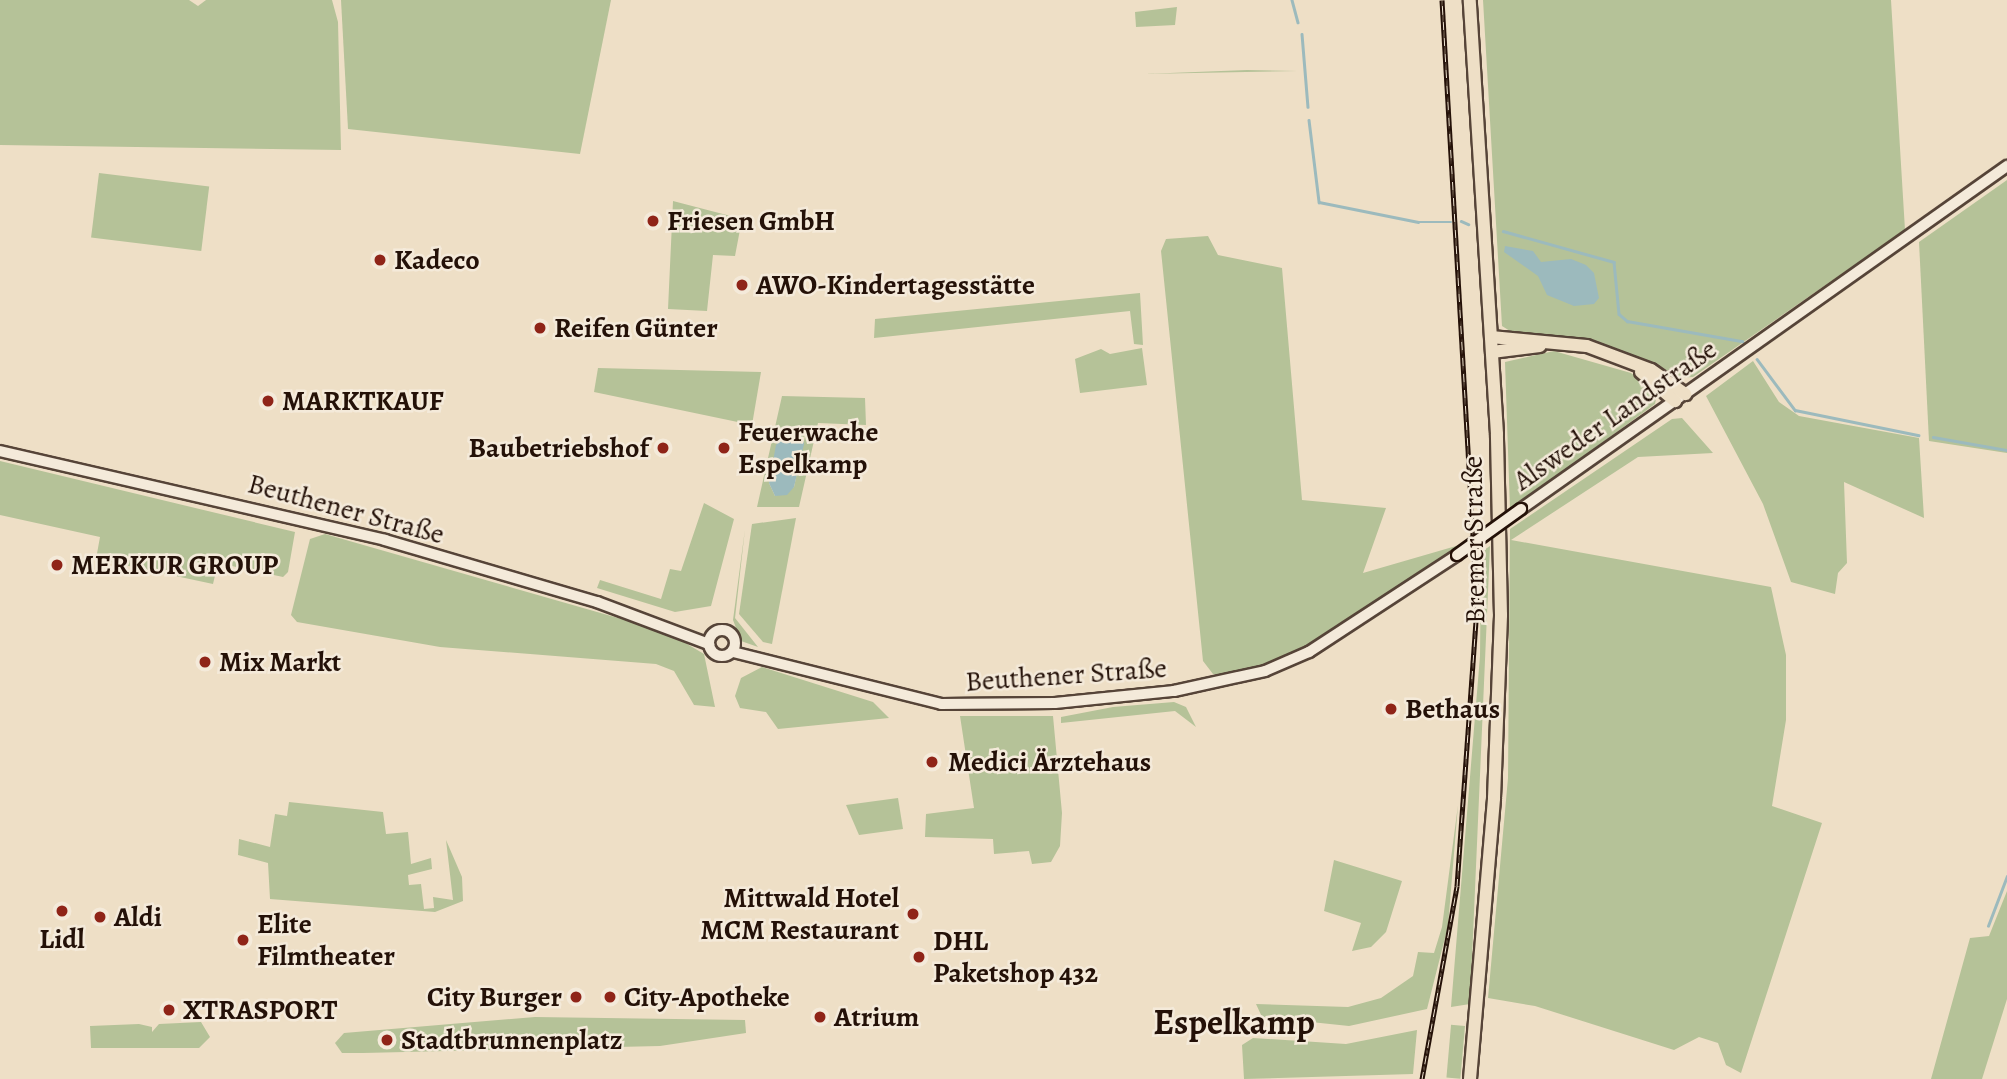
<!DOCTYPE html>
<html>
<head>
<meta charset="utf-8">
<style>
	body { margin:0 }
	#map { position:relative; width:2007px; height:1079px; overflow:hidden; background:#eedfc6; font-family:Alegreya,serif }
	div>[style] { position:absolute }
	.green>* { inset:0; background:#b5c298; transform-origin:0 0 }
	.water>* { inset:0; background:#9cbabd }
	.stream>* { height:2.5px; margin:-1.25px; padding:0 1.25px; transform-origin:1.25px; border-radius:1.25px; background:#9cbabd }
	.roads { filter:drop-shadow(2px 0 #564438) drop-shadow(-2px 0 #564438) drop-shadow(0 2px #564438) drop-shadow(0 -2px #564438) }
	.tertiary>* { height:10px; margin:-5px; padding:0 5px; transform-origin:5px; border-radius:5px; background:#f4eada }
	.secondary>* { height:10px; margin:-5px; padding:0 5px; transform-origin:5px; border-radius:5px; background:#f4eada }
	.secondary>.ring { margin:-5px; padding:0; box-sizing:content-box; background:none; border:10px solid #f4eada; border-radius:50% }
	.primary>* { height:12px; margin:-6px; padding:0 6px; transform-origin:6px; border-radius:6px; background:#eedfc6 }
	.rail>* { height:5px; margin-top:-2.5px; transform-origin:0; background:repeating-linear-gradient(90deg,#f4eada 0 8px,#241108 0 16px); box-sizing:border-box; border-block:2px solid #241108 }
	.bridges { filter:drop-shadow(2px 0 #241108) drop-shadow(-2px 0 #241108) drop-shadow(0 2px #241108) drop-shadow(0 -2px #241108) }
	.secondary-bridge>* { height:10px; margin:-5px; padding:0 5px; transform-origin:5px; border-radius:5px; background:#f4eada }
	.dots>* { width:19px; height:19px; translate:-50% -50%; box-sizing:border-box; border:4px solid #f4eada; border-radius:50% }
	span { translate:-50% -50%; white-space:nowrap; text-align:center; line-height:1.15; -webkit-text-stroke:5px #f4eada; paint-order:stroke }
	.poi-label { font-size:28px; color:#241108; font-weight:700 }
	.left { translate:0 -50%; text-align:left }
	.right { translate:-100% -50%; text-align:right }
	.street-label { font-size:28px; color:#241108 }
	.district-label { font-size:35px; color:#241108; font-weight:700 }
</style>
</head>
<body>
<div id="map">
	<div class="green">
		<div style="clip-path:polygon(0 0,189px 0,198px 6px,206px 0,332px 0,338px 22px,341px 150px,0 145px)"></div>
		<div style="clip-path:polygon(341px 0,611px 0,580px 154px,348px 129px)"></div>
		<div style="clip-path:polygon(1483px 0,1891px 0,1905px 230px,1693px 377px,1679px 378px,1589px 342px,1510px 331px,1502px 326px)"></div>
		<div style="clip-path:polygon(1177px 7px,1175px 25px,1136px 27px,1135px 12px)"></div>
		<div style="clip-path:polygon(1247px 70px,1297px 71px,1142px 74px,1144px 74px)"></div>
		<div style="left:99px;top:173px;width:111px;height:65px;rotate:7deg"></div>
		<div style="clip-path:polygon(2007px 180px,2007px 453px,1929px 441px,1919px 242px)"></div>
		<div style="clip-path:polygon(673px 201px,742px 219px,735px 256px,713px 255px,707px 311px,668px 309px)"></div>
		<div style="clip-path:polygon(1208px 236px,1218px 255px,1282px 268px,1302px 500px,1386px 508px,1363px 573px,1463px 544px,1340px 632px,1305px 652px,1232px 674px,1213px 674px,1203px 661px,1161px 251px,1166px 239px)"></div>
		<div style="clip-path:polygon(1140px 293px,1143px 345px,1134px 344px,1130px 311px,874px 338px,875px 319px)"></div>
		<div style="clip-path:polygon(1142px 348px,1147px 385px,1080px 393px,1075px 359px,1101px 349px,1110px 354px)"></div>
		<div style="clip-path:polygon(1554px 351px,1631px 373px,1657px 393px,1655px 404px,1510px 510px,1505px 362px)"></div>
		<div style="clip-path:polygon(1753px 361px,1779px 402px,1799px 416px,1919px 438px,1924px 518px,1844px 482px,1847px 563px,1838px 573px,1835px 594px,1791px 582px,1763px 504px,1706px 396px)"></div>
		<div style="clip-path:polygon(598px 368px,761px 372px,752px 425px,594px 392px)"></div>
		<div style="clip-path:polygon(evenodd,782px 396px,865px 398px,866px 425px,818px 423px,799px 507px,757px 507px,782px 396px,805px 436px,794px 487px,775px 496px,769px 483px,777px 450px,805px 436px)"></div>
		<div style="clip-path:polygon(1682px 418px,1713px 453px,1638px 457px,1511px 540px,1771px 587px,1786px 655px,1786px 720px,1772px 806px,1822px 823px,1741px 1073px,1726px 1065px,1718px 1043px,1699px 1037px,1674px 1050px,1535px 1006px,1488px 998px,1508px 778px,1510px 529px,1672px 419px)"></div>
		<div style="clip-path:polygon(0 461px,295px 532px,288px 572px,283px 577px,218px 563px,213px 584px,96px 559px,100px 537px,0 515px)"></div>
		<div style="clip-path:polygon(704px 503px,734px 519px,711px 606px,675px 612px,597px 588px,600px 580px,661px 599px,670px 569px,681px 571px)"></div>
		<div style="clip-path:polygon(796px 518px,772px 644px,763px 642px,739px 614px,752px 524px)"></div>
		<div style="clip-path:polygon(745px 529px,735px 618px,758px 647px,741px 641px,733px 620px)"></div>
		<div style="clip-path:polygon(325px 534px,667px 632px,704px 654px,715px 707px,694px 705px,674px 671px,656px 664px,440px 647px,297px 622px,291px 615px,310px 539px)"></div>
		<div style="clip-path:polygon(1490px 546px,1470px 1004px,1451px 1007px,1480px 656px,1481px 552px)"></div>
		<div style="clip-path:polygon(762px 667px,873px 702px,889px 718px,778px 729px,766px 712px,740px 708px,735px 696px,741px 678px)"></div>
		<div style="clip-path:polygon(1174px 702px,1186px 707px,1196px 727px,1175px 711px,1061px 723px,1061px 717px,1113px 707px)"></div>
		<div style="clip-path:polygon(960px 716px,1053px 716px,1062px 813px,1060px 846px,1051px 862px,1032px 864px,1029px 851px,994px 854px,993px 839px,925px 837px,926px 814px,974px 808px)"></div>
		<div style="clip-path:polygon(898px 798px,903px 829px,859px 835px,846px 805px)"></div>
		<div style="clip-path:polygon(289px 802px,383px 812px,386px 834px,408px 832px,411px 864px,431px 858px,432px 869px,408px 875px,409px 885px,421px 884px,424px 909px,434px 908px,433px 897px,453px 900px,446px 840px,462px 877px,463px 901px,435px 912px,270px 899px,268px 863px,238px 855px,239px 839px,270px 847px,275px 814px,287px 816px)"></div>
		<div style="clip-path:polygon(1458px 805px,1448px 926px,1427px 1009px,1349px 1026px,1262px 1017px,1256px 1004px,1348px 1007px,1381px 998px,1413px 976px,1418px 952px,1434px 953px,1442px 927px)"></div>
		<div style="clip-path:polygon(1334px 860px,1402px 881px,1386px 932px,1371px 947px,1352px 951px,1361px 923px,1324px 911px)"></div>
		<div style="clip-path:polygon(2007px 891px,2007px 999px,1982px 1079px,1931px 1079px,1970px 938px,1989px 936px)"></div>
		<div style="clip-path:polygon(535px 1017px,745px 1020px,746px 1033px,660px 1046px,363px 1053px,342px 1053px,335px 1043px,344px 1033px)"></div>
		<div style="clip-path:polygon(201px 1022px,210px 1037px,199px 1048px,91px 1048px,90px 1026px,139px 1024px,152px 1027px,152px 1032px,159px 1024px)"></div>
		<div style="left:1465px;top:1026px;width:53px;height:14px;rotate:95deg"></div>
		<div style="clip-path:polygon(1417px 1030px,1413px 1074px,1244px 1079px,1242px 1045px,1253px 1038px,1346px 1044px)"></div>
	</div>
	<div class="water">
		<div style="clip-path:polygon(1505px 246px,1533px 251px,1541px 262px,1571px 259px,1586px 265px,1594px 273px,1599px 298px,1594px 304px,1574px 306px,1547px 295px,1538px 276px,1504px 252px)"></div>
		<div style="clip-path:polygon(787px 431px,800px 431px,804px 444px,794px 487px,787px 495px,775px 496px,769px 483px,776px 445px)"></div>
	</div>
	<div class="stream">
		<div style="left:1292px;top:0;width:23px;rotate:75deg"></div>
		<div style="left:1302px;top:34px;width:73px;rotate:85.3deg"></div>
		<div style="left:1309px;top:120px;width:83px;rotate:83deg"></div>
		<div style="left:1319px;top:202px;width:101px;rotate:11.4deg"></div>
		<div style="left:1418px;top:222px;width:33px"></div>
		<div style="left:1461px;top:221px;width:8px;rotate:23deg"></div>
		<div style="left:1503px;top:231px;width:115px;rotate:15.6deg"></div>
		<div style="left:1614px;top:262px;width:52px;rotate:84.5deg"></div>
		<div style="left:1619px;top:314px;width:11px;rotate:41deg"></div>
		<div style="left:1627px;top:321px;width:117px;rotate:9.9deg"></div>
		<div style="left:1757px;top:359px;width:64px;rotate:53.3deg"></div>
		<div style="left:1795px;top:410px;width:126px;rotate:11.5deg"></div>
		<div style="left:1933px;top:437px;width:75px;rotate:10deg"></div>
		<div style="left:1988px;top:926px;width:53px;rotate:-69.2deg"></div>
	</div>
	<div class="roads">
		<div class="tertiary">
			<div style="left:1685px;top:394px;width:395px;rotate:-35.3deg"></div>
		</div>
		<div class="secondary">
			<div style="left:0;top:451px;width:395px;rotate:13deg"></div>
			<div style="left:385px;top:540px;width:221px;rotate:16.3deg"></div>
			<div style="left:597px;top:602px;width:120px;rotate:20.6deg"></div>
			<div style="left:1521px;top:509px;width:194px;rotate:-35.2deg"></div>
			<div class="ring" style="left:709px;top:630px;width:16px;height:16px"></div>
			<div style="left:733px;top:652px;width:214px;rotate:14deg"></div>
			<div style="left:941px;top:704px;width:114px;rotate:-0.5deg"></div>
			<div style="left:1055px;top:703px;width:120px;rotate:-5.8deg"></div>
			<div style="left:1174px;top:691px;width:93px;rotate:-12.4deg"></div>
			<div style="left:1265px;top:671px;width:48px;rotate:-23.4deg"></div>
			<div style="left:1309px;top:652px;width:177px;rotate:-33.2deg"></div>
		</div>
		<div class="primary">
			<div style="left:1491px;top:337px;width:96px;rotate:5.4deg"></div>
			<div style="left:1587px;top:346px;width:68px;rotate:20.6deg"></div>
			<div style="left:1651px;top:370px;width:42px;rotate:35.2deg"></div>
			<div style="left:1492px;top:352px;width:48px;rotate:-7.1deg"></div>
			<div style="left:1641px;top:372px;width:45px;rotate:40.5deg"></div>
			<div style="left:1470px;top:1079px;width:282px;rotate:-85.1deg"></div>
			<div style="left:1494px;top:798px;width:183px;rotate:-87.8deg"></div>
			<div style="left:1501px;top:615px;width:181px;rotate:-91.3deg"></div>
			<div style="left:1497px;top:434px;width:435px;rotate:-93.6deg"></div>
		</div>
	</div>
	<div class="rail">
		<div style="left:1422px;top:1079px;width:196px;rotate:-79.7deg"></div>
		<div style="left:1457px;top:886px;width:282px;rotate:-85.9deg"></div>
		<div style="left:1477px;top:605px;width:606px;rotate:-93.31deg"></div>
	</div>
	<div class="bridges">
		<div class="secondary-bridge">
			<div style="left:1457px;top:555px;width:79px;rotate:-35.7deg"></div>
		</div>
	</div>
	<div class="dots">
		<div style="left:653px;top:221px;background:#8f2418"></div>
		<div style="left:380px;top:260px;background:#8f2418"></div>
		<div style="left:742px;top:285px;background:#8f2418"></div>
		<div style="left:540px;top:328px;background:#8f2418"></div>
		<div style="left:268px;top:401px;background:#8f2418"></div>
		<div style="left:663px;top:448px;background:#8f2418"></div>
		<div style="left:724px;top:448px;background:#8f2418"></div>
		<div style="left:57px;top:565px;background:#8f2418"></div>
		<div style="left:205px;top:662px;background:#8f2418"></div>
		<div style="left:1391px;top:709px;background:#8f2418"></div>
		<div style="left:932px;top:762px;background:#8f2418"></div>
		<div style="left:62px;top:911px;background:#8f2418"></div>
		<div style="left:913px;top:914px;background:#8f2418"></div>
		<div style="left:100px;top:917px;background:#8f2418"></div>
		<div style="left:243px;top:940px;background:#8f2418"></div>
		<div style="left:919px;top:957px;background:#8f2418"></div>
		<div style="left:576px;top:997px;background:#8f2418"></div>
		<div style="left:610px;top:997px;background:#8f2418"></div>
		<div style="left:169px;top:1010px;background:#8f2418"></div>
		<div style="left:820px;top:1017px;background:#8f2418"></div>
		<div style="left:387px;top:1040px;background:#8f2418"></div>
	</div>
	<div class="poi-label">
		<span class="left" style="left:667px;top:221px">Friesen GmbH</span>
		<span class="left" style="left:394px;top:260px">Kadeco</span>
		<span class="left" style="left:756px;top:285px">AWO-Kindertagesstätte</span>
		<span class="left" style="left:554px;top:328px">Reifen Günter</span>
		<span class="left" style="left:282px;top:401px">MARKTKAUF</span>
		<span class="left" style="left:738px;top:448px">Feuerwache<br>Espelkamp</span>
		<span class="right" style="left:649px;top:448px">Baubetriebshof</span>
		<span class="left" style="left:71px;top:565px">MERKUR GROUP</span>
		<span class="left" style="left:219px;top:662px">Mix Markt</span>
		<span class="left" style="left:1405px;top:709px">Bethaus</span>
		<span class="left" style="left:948px;top:762px">Medici Ärztehaus</span>
		<span class="right" style="left:899px;top:914px">Mittwald Hotel<br>MCM Restaurant</span>
		<span class="left" style="left:114px;top:917px">Aldi</span>
		<span class="left" style="left:257px;top:940px">Elite<br>Filmtheater</span>
		<span style="left:62px;top:939px">Lidl</span>
		<span class="left" style="left:933px;top:957px">DHL<br>Paketshop 432</span>
		<span class="right" style="left:562px;top:997px">City Burger</span>
		<span class="left" style="left:624px;top:997px">City-Apotheke</span>
		<span class="left" style="left:183px;top:1010px">XTRASPORT</span>
		<span class="left" style="left:834px;top:1017px">Atrium</span>
		<span class="left" style="left:401px;top:1040px">Stadtbrunnenplatz</span>
	</div>
	<div class="street-label">
		<span style="left:1615px;top:415px;rotate:-35deg">Alsweder Landstraße</span>
		<span style="left:346px;top:509px;rotate:15deg">Beuthener Straße</span>
		<span style="left:1474px;top:540px;rotate:-91deg">Bremer Straße</span>
		<span style="left:1066px;top:675px;rotate:-4deg">Beuthener Straße</span>
	</div>
	<div class="district-label">
		<span style="left:1234px;top:1022px">Espelkamp</span>
	</div>
</div>
</body>
</html>
